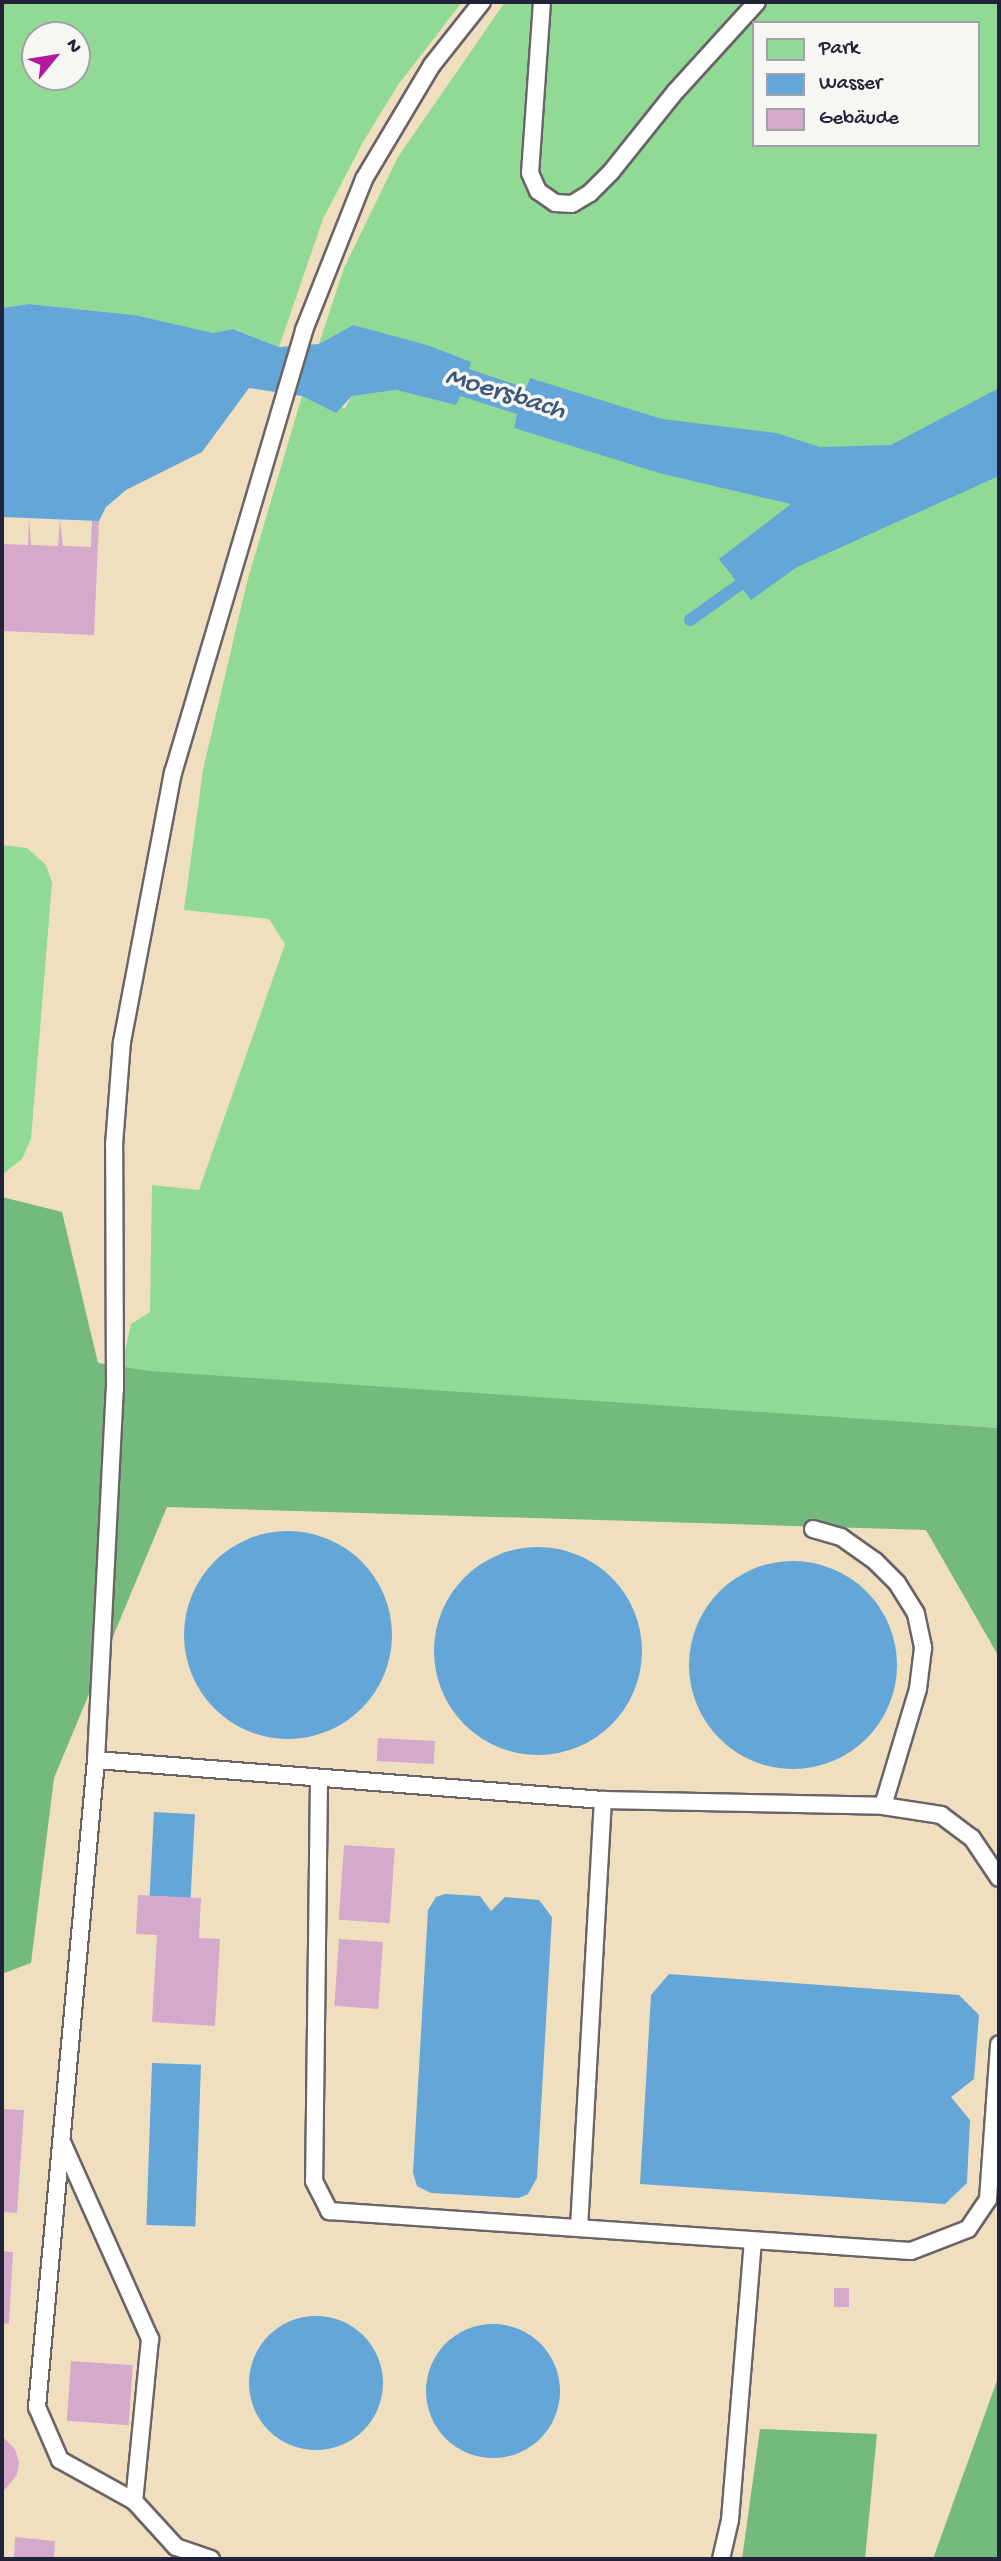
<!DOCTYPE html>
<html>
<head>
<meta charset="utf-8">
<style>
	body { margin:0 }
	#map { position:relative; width:1001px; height:2561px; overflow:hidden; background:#f0dfbf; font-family:"Gochi Hand",sans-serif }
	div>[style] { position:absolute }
	.green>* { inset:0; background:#90da95 }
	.forest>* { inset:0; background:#74ba7e }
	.water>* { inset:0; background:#63a6d7; transform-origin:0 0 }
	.round { border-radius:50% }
	.stream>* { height:12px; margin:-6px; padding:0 6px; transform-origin:6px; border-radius:6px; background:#63a6d7 }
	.building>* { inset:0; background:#d5a9cc; transform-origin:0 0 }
	.roads { filter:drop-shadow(2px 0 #6a6469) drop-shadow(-2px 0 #6a6469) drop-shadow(0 2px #6a6469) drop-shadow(0 -2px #6a6469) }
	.service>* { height:16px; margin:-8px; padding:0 8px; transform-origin:8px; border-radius:8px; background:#fff }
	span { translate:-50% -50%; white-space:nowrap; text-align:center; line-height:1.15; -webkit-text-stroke:7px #f6f6f2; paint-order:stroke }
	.water-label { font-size:28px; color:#3c5779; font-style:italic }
	.frame { position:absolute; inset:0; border:4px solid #22223b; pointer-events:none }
	.legend { position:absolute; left:752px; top:21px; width:228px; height:126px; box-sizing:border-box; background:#f6f6f2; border:2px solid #a1a1a9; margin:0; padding:9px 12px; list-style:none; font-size:21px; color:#22223b }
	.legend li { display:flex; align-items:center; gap:14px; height:35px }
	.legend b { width:35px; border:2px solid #a1a1a9 }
	.north { position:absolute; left:21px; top:21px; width:70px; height:70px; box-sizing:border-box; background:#f6f6f2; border:2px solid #a1a1a9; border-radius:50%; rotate:60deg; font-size:19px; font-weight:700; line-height:28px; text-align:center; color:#22223b }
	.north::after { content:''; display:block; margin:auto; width:24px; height:32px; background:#b5179e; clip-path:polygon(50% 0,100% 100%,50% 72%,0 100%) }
</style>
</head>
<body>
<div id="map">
	<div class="green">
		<div style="clip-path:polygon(evenodd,2px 2px,462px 2px,398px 85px,363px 142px,323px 219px,279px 347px,234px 329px,213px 333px,176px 328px,134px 315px,29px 304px,2px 308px,2px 2px,35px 35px,77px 35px,77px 77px,35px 77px,35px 35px)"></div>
		<div style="clip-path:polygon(evenodd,505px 2px,999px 2px,999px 1428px,892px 1421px,777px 1430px,526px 1422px,121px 1368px,131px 1324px,150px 1312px,152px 1185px,199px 1190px,285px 944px,269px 919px,184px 910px,203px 770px,247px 582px,302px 396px,345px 408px,352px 396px,396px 390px,456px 405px,470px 362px,353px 325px,319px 344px,344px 268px,398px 157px,505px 2px,754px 23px,978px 23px,978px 145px,754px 145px,754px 23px)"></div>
		<div style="clip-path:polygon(2px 845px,27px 848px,46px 865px,52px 883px,31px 1139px,22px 1159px,3px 1174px)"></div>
	</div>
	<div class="forest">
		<div style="clip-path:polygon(2px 1197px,62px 1212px,98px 1363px,149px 1371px,999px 1428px,999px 1657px,926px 1530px,167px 1507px,54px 1778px,31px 1963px,2px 1974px)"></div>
		<div style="clip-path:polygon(999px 2375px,999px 2559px,933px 2559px,976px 2439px)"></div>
		<div style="clip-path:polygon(760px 2429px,877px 2434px,865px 2559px,742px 2559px)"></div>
	</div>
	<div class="water">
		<div style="clip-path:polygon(29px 304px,134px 315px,213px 333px,233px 329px,279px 347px,319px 344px,353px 325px,427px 345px,471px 362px,469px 369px,526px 388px,530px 378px,662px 419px,776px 433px,820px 447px,891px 445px,999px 388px,999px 476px,797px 567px,751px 600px,719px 559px,791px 504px,659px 473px,514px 428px,517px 414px,460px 396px,456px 405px,396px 390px,352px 396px,336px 413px,302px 396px,249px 388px,202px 452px,126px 490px,106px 507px,99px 521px,2px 517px,2px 308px)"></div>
		<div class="round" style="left:184px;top:1531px;width:208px;height:208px"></div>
		<div class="round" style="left:434px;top:1547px;width:208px;height:208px"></div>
		<div class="round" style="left:689px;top:1561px;width:208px;height:208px"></div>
		<div style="left:154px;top:1812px;width:41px;height:84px;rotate:3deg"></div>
		<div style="clip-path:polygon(445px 1894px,480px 1896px,491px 1911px,505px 1897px,539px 1900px,552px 1917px,537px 2178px,528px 2194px,519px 2198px,431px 2193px,417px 2186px,413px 2173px,428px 1910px,436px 1897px)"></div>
		<div style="clip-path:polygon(669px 1974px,959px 1995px,979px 2015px,974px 2079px,951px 2097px,970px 2120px,967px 2183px,945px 2204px,640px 2184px,651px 1995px)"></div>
		<div style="left:152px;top:2063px;width:49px;height:162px;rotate:2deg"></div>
		<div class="round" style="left:249px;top:2316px;width:134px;height:134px"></div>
		<div class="round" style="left:426px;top:2324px;width:134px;height:134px"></div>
	</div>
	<div class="stream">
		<div style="left:690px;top:620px;width:76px;rotate:-35.4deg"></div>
	</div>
	<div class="building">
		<div style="clip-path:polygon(29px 518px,31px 545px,58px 546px,60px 519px,63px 546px,91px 547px,92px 521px,99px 521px,94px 635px,2px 631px,2px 544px,28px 545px)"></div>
		<div style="left:378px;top:1738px;width:57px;height:23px;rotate:3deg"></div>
		<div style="left:344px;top:1845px;width:51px;height:75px;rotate:4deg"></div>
		<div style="clip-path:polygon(138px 1895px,201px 1898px,199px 1938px,220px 1939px,215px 2026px,152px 2022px,157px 1935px,136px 1934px)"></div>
		<div style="left:339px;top:1939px;width:44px;height:67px;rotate:4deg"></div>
		<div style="clip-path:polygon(2px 2109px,24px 2110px,17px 2213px,2px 2212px)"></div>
		<div style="clip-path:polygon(2px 2251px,13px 2252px,9px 2324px,2px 2323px)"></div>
		<div style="left:834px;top:2288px;width:15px;height:19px"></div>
		<div style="left:71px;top:2361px;width:62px;height:60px;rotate:4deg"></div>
		<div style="clip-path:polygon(2px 2436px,15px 2449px,19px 2462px,17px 2475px,2px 2493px)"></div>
		<div style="clip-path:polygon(15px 2537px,55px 2541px,54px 2559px,14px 2559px)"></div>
	</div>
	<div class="roads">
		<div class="service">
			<div style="left:542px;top:2px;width:171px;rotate:94deg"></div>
			<div style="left:530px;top:173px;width:20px;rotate:66deg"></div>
			<div style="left:538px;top:191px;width:21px;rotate:35deg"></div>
			<div style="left:555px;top:203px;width:17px;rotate:3deg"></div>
			<div style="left:572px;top:204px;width:21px;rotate:-31deg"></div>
			<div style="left:590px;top:193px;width:30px;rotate:-45deg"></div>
			<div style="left:611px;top:172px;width:104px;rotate:-51.3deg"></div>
			<div style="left:676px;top:91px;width:120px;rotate:-47.7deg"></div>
			<div style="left:813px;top:1529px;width:29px;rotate:16deg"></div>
			<div style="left:841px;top:1537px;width:42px;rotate:35.2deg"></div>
			<div style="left:875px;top:1561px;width:31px;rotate:45deg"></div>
			<div style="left:897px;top:1583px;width:36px;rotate:58deg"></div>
			<div style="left:916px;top:1614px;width:35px;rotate:78deg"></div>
			<div style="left:923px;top:1648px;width:41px;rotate:97deg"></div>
			<div style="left:918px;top:1689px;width:122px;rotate:106.7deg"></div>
			<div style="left:96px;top:1760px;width:509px;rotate:4.51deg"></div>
			<div style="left:603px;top:1800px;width:280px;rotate:1.2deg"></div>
			<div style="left:883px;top:1806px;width:59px;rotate:8.8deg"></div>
			<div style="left:941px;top:1815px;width:39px;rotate:37deg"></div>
			<div style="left:972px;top:1838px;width:48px;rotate:56deg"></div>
			<div style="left:319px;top:1780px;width:401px;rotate:90.7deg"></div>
			<div style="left:314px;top:2181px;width:34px;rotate:63deg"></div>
			<div style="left:329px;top:2211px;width:583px;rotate:3.93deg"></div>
			<div style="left:911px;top:2251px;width:61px;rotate:-21.1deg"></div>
			<div style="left:968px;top:2229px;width:36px;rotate:-56deg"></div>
			<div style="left:988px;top:2199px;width:155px;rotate:-85.9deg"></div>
			<div style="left:62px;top:2142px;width:216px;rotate:65.9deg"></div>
			<div style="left:150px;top:2339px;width:163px;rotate:95.6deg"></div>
			<div style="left:579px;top:2228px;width:429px;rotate:-86.8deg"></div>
			<div style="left:211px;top:2559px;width:37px;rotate:-161deg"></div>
			<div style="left:176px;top:2547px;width:62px;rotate:-132.4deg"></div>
			<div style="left:134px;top:2501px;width:85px;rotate:-151deg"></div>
			<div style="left:60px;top:2460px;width:58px;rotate:-113.5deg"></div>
			<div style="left:37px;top:2407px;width:650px;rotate:-84.79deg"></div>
			<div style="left:96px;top:1760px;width:371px;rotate:-87.1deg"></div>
			<div style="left:115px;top:1389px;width:244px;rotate:-90.2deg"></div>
			<div style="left:114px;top:1145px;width:103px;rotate:-85.6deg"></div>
			<div style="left:122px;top:1042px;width:274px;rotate:-79.3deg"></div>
			<div style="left:173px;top:773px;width:462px;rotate:-73.5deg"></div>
			<div style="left:304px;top:330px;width:162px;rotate:-68.3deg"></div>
			<div style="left:364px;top:179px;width:133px;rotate:-59.2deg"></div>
			<div style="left:432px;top:65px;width:80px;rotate:-51.6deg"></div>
			<div style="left:721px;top:2559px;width:40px;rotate:-77deg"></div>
			<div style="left:730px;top:2520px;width:280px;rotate:-85.3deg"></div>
		</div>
	</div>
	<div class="water-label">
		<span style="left:505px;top:395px;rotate:17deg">Moersbach</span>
	</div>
	<div class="frame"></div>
	<ul class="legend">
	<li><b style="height:19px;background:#90da95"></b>Park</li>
	<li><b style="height:19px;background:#63a6d7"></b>Wasser</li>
	<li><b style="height:19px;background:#d5a9cc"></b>Gebäude</li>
	</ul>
	<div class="north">N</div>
</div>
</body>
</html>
